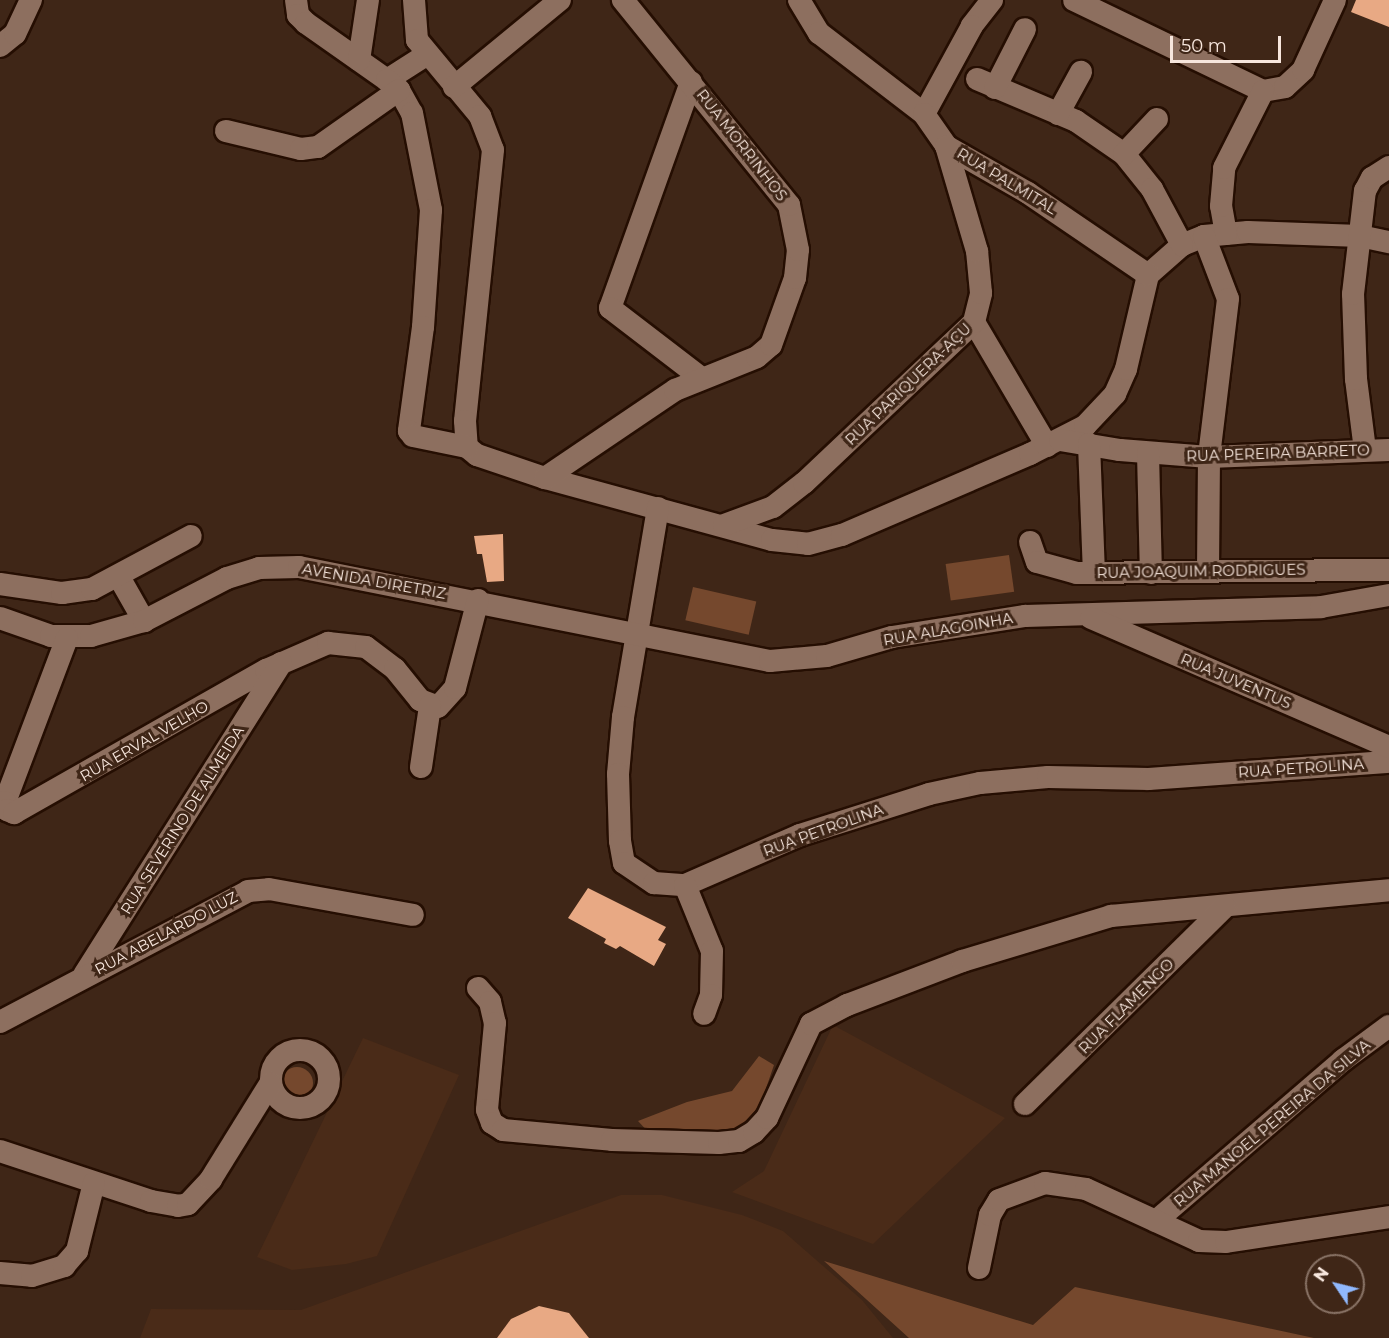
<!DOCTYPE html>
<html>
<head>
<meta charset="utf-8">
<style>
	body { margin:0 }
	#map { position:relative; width:1389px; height:1338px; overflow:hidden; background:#3f2617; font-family:Montserrat,sans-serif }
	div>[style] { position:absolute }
	.built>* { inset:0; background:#4a2b18 }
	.green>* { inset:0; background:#75482d; transform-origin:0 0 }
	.round { border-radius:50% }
	.building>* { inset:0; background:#e8a984 }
	.roads { filter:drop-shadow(2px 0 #250e02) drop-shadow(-2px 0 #250e02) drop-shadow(0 2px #250e02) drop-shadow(0 -2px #250e02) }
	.minor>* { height:22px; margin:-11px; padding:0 11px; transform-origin:11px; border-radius:11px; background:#8d6f5f }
	.minor>.ring { margin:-11px; padding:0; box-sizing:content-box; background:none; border:22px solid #8d6f5f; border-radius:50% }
	span { translate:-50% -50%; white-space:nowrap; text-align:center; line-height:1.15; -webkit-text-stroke:6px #3f2617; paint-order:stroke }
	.street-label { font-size:15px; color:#f7e6dd }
	.north { position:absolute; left:1305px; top:1254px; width:60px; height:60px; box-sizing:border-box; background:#3f2617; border:2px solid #897366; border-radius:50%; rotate:305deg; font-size:16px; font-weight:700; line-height:24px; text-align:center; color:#f7e6dd }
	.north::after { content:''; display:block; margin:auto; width:21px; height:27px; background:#90b8fd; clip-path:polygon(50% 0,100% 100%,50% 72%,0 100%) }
	.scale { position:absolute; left:1170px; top:36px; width:111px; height:27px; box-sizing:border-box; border:3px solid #f7e6dd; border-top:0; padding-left:8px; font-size:18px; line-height:21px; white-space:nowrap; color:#f7e6dd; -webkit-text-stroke:4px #3f2617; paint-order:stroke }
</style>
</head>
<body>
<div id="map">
	<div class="built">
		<div style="clip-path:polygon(833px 1025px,1005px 1118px,873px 1244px,732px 1192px,764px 1171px)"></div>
		<div style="clip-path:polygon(363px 1038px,459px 1075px,377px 1256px,346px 1264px,292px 1270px,257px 1257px)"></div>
		<div style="clip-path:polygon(621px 1195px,662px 1195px,742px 1215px,783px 1231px,862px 1300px,893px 1338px,140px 1338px,151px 1309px,301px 1310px)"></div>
	</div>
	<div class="green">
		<div style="left:1009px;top:555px;width:37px;height:64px;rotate:82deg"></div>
		<div style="left:693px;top:587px;width:65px;height:34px;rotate:13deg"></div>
		<div style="clip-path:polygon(759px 1056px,774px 1065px,761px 1103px,740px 1130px,713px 1136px,650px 1134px,638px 1121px,687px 1102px,732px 1091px)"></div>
		<div class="round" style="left:281px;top:1067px;width:32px;height:32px"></div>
		<div style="clip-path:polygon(824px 1261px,1033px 1325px,1075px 1287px,1314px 1338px,909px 1338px)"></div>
	</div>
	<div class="building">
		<div style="clip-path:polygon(1356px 0,1389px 0,1389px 27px,1351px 12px)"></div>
		<div style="clip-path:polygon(503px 534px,504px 581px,487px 582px,482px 554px,477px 554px,474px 536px)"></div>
		<div style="clip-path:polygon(588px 888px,666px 927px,658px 940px,666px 944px,654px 966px,620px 946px,616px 949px,604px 943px,606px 939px,568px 918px)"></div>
		<div style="clip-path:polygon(539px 1306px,569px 1313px,589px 1338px,497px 1338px,511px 1319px)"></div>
	</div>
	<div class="roads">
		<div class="minor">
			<div style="left:296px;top:0;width:15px;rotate:82deg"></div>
			<div style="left:298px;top:15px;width:11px;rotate:45deg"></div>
			<div style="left:306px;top:23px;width:99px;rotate:35.1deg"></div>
			<div style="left:387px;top:80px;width:46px;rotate:-32.7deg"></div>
			<div style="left:414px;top:0;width:40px;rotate:85.7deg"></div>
			<div style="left:417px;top:40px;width:99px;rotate:50.3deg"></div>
			<div style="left:480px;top:116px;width:36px;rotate:69deg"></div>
			<div style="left:493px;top:150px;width:272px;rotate:95.9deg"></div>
			<div style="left:465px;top:421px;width:26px;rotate:86deg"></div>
			<div style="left:467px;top:447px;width:13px;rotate:39deg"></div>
			<div style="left:477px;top:455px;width:72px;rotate:18.7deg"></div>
			<div style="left:545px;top:478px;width:235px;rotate:15.3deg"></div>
			<div style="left:772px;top:540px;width:36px;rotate:6deg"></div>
			<div style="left:808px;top:544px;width:35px;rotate:-15deg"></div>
			<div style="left:842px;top:535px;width:205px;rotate:-23.3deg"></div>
			<div style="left:1030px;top:454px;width:62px;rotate:-27deg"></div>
			<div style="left:1085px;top:426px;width:44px;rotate:-46.8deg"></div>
			<div style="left:1115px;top:394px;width:27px;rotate:-66deg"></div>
			<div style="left:1126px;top:369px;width:97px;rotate:-76.8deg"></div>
			<div style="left:1148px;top:275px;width:45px;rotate:-41.4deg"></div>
			<div style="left:1182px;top:245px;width:24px;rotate:-22deg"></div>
			<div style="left:1204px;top:236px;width:44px;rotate:-5.2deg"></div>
			<div style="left:1248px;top:232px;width:112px;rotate:2deg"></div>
			<div style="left:1360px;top:236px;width:30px;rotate:12deg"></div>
			<div style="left:799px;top:0;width:39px;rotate:59deg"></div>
			<div style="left:819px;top:33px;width:133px;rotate:37.6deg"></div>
			<div style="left:992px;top:0;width:33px;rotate:128deg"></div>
			<div style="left:972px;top:26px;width:100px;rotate:118.6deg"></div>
			<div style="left:924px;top:114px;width:39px;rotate:55deg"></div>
			<div style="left:946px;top:146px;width:95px;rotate:29.8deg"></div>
			<div style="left:1028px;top:193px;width:145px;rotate:34.3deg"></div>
			<div style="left:1074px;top:0;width:210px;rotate:25.7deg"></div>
			<div style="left:1263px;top:91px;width:22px;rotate:-10deg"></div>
			<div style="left:1285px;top:87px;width:25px;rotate:-43deg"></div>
			<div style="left:1303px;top:70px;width:77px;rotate:-65.4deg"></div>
			<div style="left:0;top:46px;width:19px;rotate:-39deg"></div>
			<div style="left:15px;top:34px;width:38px;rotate:-65deg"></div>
			<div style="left:359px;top:60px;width:61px;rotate:-81.5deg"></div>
			<div style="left:977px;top:79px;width:108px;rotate:23deg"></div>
			<div style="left:1076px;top:121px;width:58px;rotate:34.5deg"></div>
			<div style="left:1124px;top:154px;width:45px;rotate:51.3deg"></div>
			<div style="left:1152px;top:189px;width:64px;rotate:61.8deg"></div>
			<div style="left:387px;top:80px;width:16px;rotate:40deg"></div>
			<div style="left:399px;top:90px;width:26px;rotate:61deg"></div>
			<div style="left:412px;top:113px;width:99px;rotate:78.9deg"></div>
			<div style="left:431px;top:210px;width:117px;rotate:93.9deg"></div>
			<div style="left:423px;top:327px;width:105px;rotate:97.7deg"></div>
			<div style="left:409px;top:431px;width:6px;rotate:51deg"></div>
			<div style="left:413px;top:436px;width:55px;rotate:11.5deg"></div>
			<div style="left:691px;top:82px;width:240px;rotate:109.7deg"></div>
			<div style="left:610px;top:308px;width:113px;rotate:37.5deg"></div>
			<div style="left:454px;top:87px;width:137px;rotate:-39.4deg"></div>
			<div style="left:995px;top:88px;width:66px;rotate:-63deg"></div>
			<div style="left:1058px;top:114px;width:48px;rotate:-61.3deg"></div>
			<div style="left:226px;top:131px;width:77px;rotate:13.5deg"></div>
			<div style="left:301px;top:149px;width:17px;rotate:-7deg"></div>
			<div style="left:318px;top:147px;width:99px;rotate:-35.1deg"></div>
			<div style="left:1124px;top:154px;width:48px;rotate:-46.7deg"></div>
			<div style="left:1226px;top:234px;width:28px;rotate:-100deg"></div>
			<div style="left:1221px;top:206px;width:38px;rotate:-85deg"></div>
			<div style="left:1224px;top:168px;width:86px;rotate:-63.1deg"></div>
			<div style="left:1204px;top:236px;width:67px;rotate:69.1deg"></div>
			<div style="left:1228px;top:299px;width:159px;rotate:96.9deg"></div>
			<div style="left:1209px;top:457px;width:115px;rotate:90.5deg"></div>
			<div style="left:974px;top:322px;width:144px;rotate:59.5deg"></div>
			<div style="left:1060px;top:440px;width:61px;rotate:9.5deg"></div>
			<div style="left:1120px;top:450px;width:89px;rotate:4.5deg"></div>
			<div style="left:1209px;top:457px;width:180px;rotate:-2.2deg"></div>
			<div style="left:1089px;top:444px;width:129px;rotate:87.8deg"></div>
			<div style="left:1365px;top:450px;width:72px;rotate:-97.2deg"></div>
			<div style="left:1356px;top:379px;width:85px;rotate:-92deg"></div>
			<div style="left:1353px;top:294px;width:104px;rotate:-83.4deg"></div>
			<div style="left:1365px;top:191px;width:15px;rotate:-62deg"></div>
			<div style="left:1372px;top:178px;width:20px;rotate:-33deg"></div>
			<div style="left:1148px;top:453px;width:120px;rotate:88.6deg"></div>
			<div style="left:545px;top:478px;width:157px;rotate:-34.1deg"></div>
			<div style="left:675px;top:390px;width:88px;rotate:-21.9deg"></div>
			<div style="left:757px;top:357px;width:18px;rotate:-41deg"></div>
			<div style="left:771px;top:345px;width:71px;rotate:-70.3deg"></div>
			<div style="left:795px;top:278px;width:28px;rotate:-84deg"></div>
			<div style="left:798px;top:250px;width:46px;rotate:-101.3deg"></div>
			<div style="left:789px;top:205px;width:264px;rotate:-129deg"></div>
			<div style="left:658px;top:508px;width:212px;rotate:99.5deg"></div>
			<div style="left:623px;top:717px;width:57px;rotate:95deg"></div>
			<div style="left:618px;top:774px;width:67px;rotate:88.3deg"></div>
			<div style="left:620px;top:841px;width:22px;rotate:80deg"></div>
			<div style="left:624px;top:863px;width:36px;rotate:34deg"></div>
			<div style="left:654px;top:883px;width:31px;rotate:4deg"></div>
			<div style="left:685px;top:885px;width:125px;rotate:-23.5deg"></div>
			<div style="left:800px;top:835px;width:135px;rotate:-17.6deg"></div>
			<div style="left:929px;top:794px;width:52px;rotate:-12.2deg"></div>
			<div style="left:980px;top:783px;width:68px;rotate:-5deg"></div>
			<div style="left:1048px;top:777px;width:101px;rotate:1.1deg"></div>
			<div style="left:1149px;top:779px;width:241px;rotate:-4.1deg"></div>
			<div style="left:724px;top:525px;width:52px;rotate:-20.2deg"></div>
			<div style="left:773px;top:507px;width:39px;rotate:-38deg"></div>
			<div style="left:804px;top:483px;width:234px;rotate:-43.4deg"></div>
			<div style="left:974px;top:322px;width:30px;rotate:-76deg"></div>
			<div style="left:981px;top:293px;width:42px;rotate:-95.4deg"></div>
			<div style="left:977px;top:251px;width:109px;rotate:-106.4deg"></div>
			<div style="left:1030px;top:542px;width:21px;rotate:71deg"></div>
			<div style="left:1037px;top:562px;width:41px;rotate:15.4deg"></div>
			<div style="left:1077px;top:573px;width:312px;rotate:-0.6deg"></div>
			<div style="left:119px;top:577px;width:51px;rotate:60.4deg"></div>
			<div style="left:0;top:584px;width:63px;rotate:8.3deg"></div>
			<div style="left:62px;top:593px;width:30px;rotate:-8deg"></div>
			<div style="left:92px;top:589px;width:112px;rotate:-28.2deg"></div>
			<div style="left:0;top:618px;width:54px;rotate:19.4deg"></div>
			<div style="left:51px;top:636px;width:40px"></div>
			<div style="left:91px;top:636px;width:55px;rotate:-15.8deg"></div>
			<div style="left:144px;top:621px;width:93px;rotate:-27.4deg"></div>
			<div style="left:227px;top:578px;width:34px;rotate:-17deg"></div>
			<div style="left:259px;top:568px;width:40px;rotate:-1.4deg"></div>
			<div style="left:299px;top:567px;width:480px;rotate:11.3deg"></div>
			<div style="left:770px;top:661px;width:57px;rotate:-5deg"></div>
			<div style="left:827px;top:656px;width:68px;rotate:-16.3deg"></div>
			<div style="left:892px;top:637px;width:135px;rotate:-9deg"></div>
			<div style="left:1025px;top:616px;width:296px;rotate:-1.7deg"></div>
			<div style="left:1321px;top:607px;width:69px;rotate:-10deg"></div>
			<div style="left:1091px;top:618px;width:325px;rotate:23.4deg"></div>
			<div style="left:67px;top:638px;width:175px;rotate:110.7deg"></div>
			<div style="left:5px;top:802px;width:8px;rotate:76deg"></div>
			<div style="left:7px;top:810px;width:8px;rotate:23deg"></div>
			<div style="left:14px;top:813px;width:290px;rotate:-29.6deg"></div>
			<div style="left:266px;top:670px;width:68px;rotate:-23.5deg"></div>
			<div style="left:328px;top:643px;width:38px;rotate:6deg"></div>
			<div style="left:366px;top:647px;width:36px;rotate:37deg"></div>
			<div style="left:395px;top:669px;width:40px;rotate:51deg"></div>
			<div style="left:420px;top:700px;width:19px;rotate:21deg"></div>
			<div style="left:438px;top:707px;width:25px;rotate:-48deg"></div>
			<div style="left:455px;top:688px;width:91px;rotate:-75.4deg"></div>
			<div style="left:421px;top:767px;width:62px;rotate:-81.6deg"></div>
			<div style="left:685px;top:885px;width:71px;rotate:67.8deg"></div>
			<div style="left:712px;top:951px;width:44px;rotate:91.3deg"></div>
			<div style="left:711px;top:995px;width:20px;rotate:110deg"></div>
			<div style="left:84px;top:975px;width:369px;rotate:-57.7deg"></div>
			<div style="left:478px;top:988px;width:18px;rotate:49deg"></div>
			<div style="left:490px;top:1002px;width:22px;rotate:77deg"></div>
			<div style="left:495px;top:1023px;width:87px;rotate:95.3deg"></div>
			<div style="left:487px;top:1110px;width:14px;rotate:69deg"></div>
			<div style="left:492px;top:1123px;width:13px;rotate:32deg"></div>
			<div style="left:503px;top:1130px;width:109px;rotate:5.2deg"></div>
			<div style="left:612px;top:1140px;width:107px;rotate:1.6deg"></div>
			<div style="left:719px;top:1143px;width:20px;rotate:-6deg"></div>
			<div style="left:739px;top:1141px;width:17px;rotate:-31deg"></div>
			<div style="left:754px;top:1132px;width:19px;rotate:-47deg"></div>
			<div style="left:767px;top:1118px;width:104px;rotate:-64.9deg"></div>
			<div style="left:811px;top:1024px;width:41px;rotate:-27.8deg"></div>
			<div style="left:847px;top:1005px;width:123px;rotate:-20.9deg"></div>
			<div style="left:962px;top:961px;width:156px;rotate:-16.8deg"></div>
			<div style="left:1111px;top:916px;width:279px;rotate:-5.3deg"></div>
			<div style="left:0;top:1022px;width:280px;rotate:-27.8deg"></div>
			<div style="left:248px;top:891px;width:21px;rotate:-5deg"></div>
			<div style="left:269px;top:889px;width:146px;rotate:10.2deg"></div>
			<div class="ring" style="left:271px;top:1050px;width:36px;height:36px"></div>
			<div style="left:1025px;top:1104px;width:281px;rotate:-44.6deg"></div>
			<div style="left:0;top:1151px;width:159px;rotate:18.3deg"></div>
			<div style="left:151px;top:1201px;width:27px;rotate:10deg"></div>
			<div style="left:178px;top:1206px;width:10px;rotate:-11deg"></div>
			<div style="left:188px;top:1204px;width:34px;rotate:-47deg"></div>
			<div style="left:211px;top:1179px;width:112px;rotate:-58.2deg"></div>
			<div style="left:1156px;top:1221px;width:247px;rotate:-40.7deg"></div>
			<div style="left:1343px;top:1060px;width:57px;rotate:-36.5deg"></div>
			<div style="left:979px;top:1268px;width:54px;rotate:-78.3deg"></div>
			<div style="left:990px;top:1215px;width:17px;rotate:-59deg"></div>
			<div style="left:999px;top:1200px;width:49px;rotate:-20.3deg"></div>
			<div style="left:1045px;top:1183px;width:41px;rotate:8.3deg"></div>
			<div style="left:1086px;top:1189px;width:124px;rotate:24.7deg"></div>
			<div style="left:1199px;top:1241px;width:27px;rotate:2deg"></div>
			<div style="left:1226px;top:1242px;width:165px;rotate:-8.7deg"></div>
			<div style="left:0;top:1273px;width:32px;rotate:5deg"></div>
			<div style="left:32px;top:1276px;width:34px;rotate:-17deg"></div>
			<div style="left:64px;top:1266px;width:20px;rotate:-49deg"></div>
			<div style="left:77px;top:1251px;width:70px;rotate:-76deg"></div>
		</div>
	</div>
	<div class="street-label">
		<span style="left:742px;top:145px;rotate:52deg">RUA MORRINHOS</span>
		<span style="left:1007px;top:181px;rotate:31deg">RUA PALMITAL</span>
		<span style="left:908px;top:384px;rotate:-44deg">RUA PARIQUERA-AÇU</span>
		<span style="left:1278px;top:453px;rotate:-2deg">RUA PEREIRA BARRETO</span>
		<span style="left:1201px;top:571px;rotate:-1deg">RUA JOAQUIM RODRIGUES</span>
		<span style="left:374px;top:581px;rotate:10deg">AVENIDA DIRETRIZ</span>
		<span style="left:948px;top:629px;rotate:-10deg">RUA ALAGOINHA</span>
		<span style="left:1236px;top:681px;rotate:23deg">RUA JUVENTUS</span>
		<span style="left:144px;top:741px;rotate:-30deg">RUA ERVAL VELHO</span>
		<span style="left:1301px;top:768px;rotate:-4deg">RUA PETROLINA</span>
		<span style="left:182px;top:820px;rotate:-58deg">RUA SEVERINO DE ALMEIDA</span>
		<span style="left:823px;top:830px;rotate:-20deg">RUA PETROLINA</span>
		<span style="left:166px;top:933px;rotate:-28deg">RUA ABELARDO LUZ</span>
		<span style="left:1126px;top:1006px;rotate:-45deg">RUA FLAMENGO</span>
		<span style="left:1272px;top:1123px;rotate:-40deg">RUA MANOEL PEREIRA DA SILVA</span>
	</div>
	<div class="north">N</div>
	<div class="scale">50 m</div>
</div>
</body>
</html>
